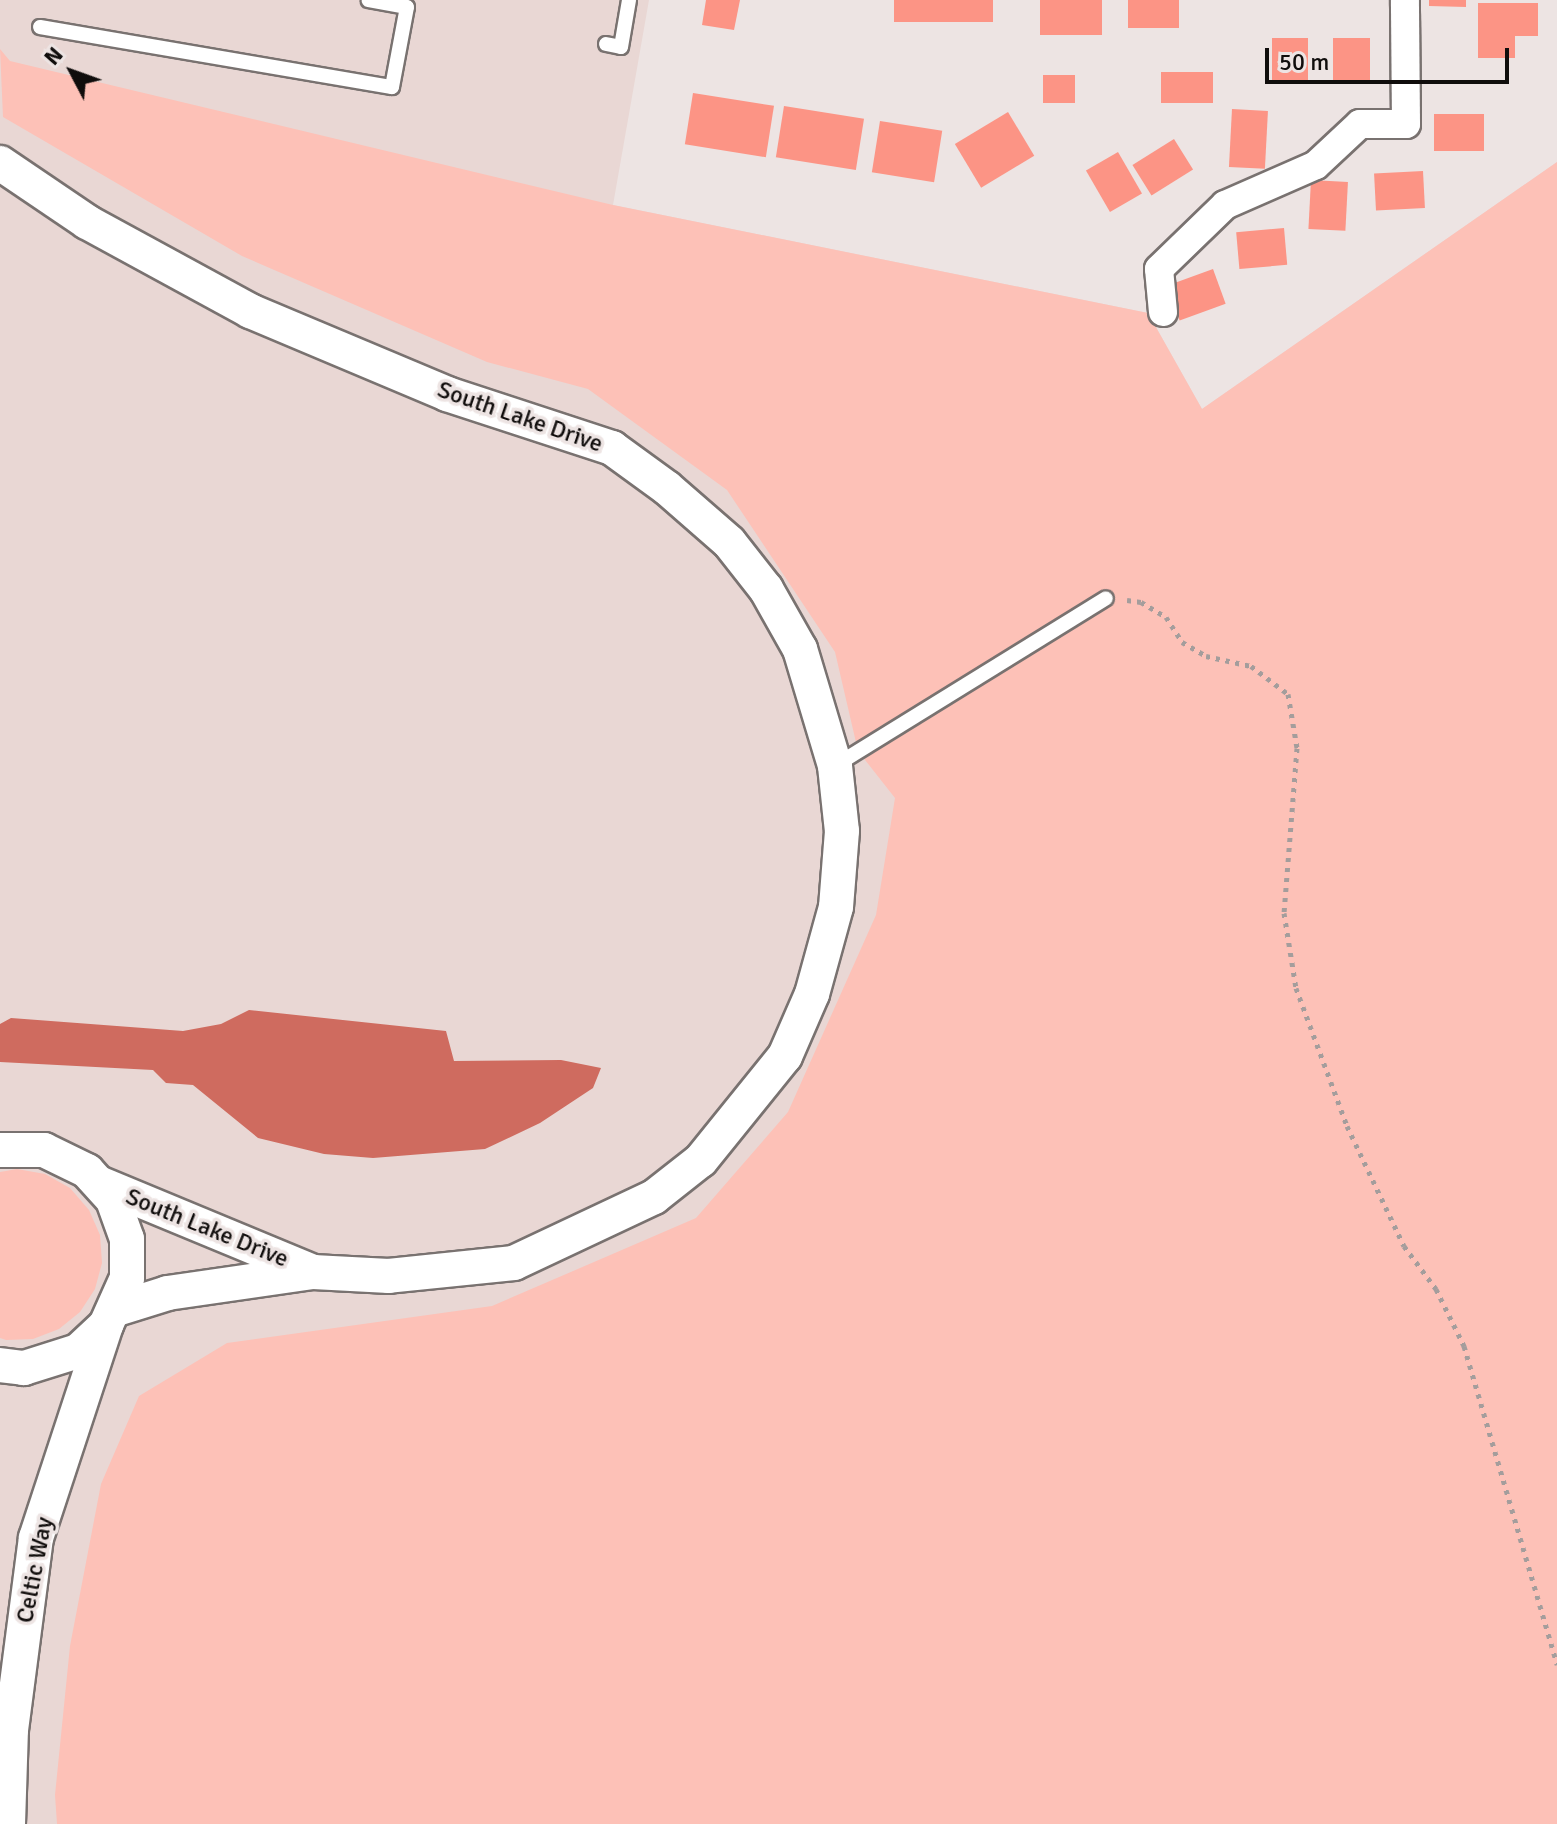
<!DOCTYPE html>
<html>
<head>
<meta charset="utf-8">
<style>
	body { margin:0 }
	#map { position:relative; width:1557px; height:1824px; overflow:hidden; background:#ede4e3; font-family:Signika,sans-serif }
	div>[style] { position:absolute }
	.built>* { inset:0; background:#e9d7d4 }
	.green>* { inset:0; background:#fdc1b7 }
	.water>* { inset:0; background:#cf6b5f }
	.building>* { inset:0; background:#fc9485; transform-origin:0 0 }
	.path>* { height:5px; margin-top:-2.5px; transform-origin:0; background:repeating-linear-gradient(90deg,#a49d9c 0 4px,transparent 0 10px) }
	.roads { filter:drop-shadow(2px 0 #797270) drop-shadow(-2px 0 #797270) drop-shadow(0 2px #797270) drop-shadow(0 -2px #797270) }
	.service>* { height:14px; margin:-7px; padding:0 7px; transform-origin:7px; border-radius:7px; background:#fff }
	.minor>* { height:28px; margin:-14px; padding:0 14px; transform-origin:14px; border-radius:14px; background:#fff }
	.tertiary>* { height:34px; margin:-17px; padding:0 17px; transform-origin:17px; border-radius:17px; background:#fff }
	span { translate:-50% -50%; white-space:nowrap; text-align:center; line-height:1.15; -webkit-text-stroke:7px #ede4e3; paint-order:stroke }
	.street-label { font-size:24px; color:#100d0c }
	.north { position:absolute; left:32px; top:32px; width:80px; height:80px; -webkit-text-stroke:6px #ede4e3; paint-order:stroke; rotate:311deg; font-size:22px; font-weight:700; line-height:32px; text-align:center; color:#100d0c }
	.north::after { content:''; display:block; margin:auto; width:28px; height:36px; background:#100d0c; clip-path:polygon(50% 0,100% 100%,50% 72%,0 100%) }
	.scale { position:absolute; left:1265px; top:48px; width:244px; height:36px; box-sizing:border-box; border:4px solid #100d0c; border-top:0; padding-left:10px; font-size:24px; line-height:28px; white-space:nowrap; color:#100d0c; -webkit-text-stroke:6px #ede4e3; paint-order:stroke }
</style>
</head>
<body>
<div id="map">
	<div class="built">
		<div style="clip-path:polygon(0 0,649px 0,613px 205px,1148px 313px,1202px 409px,1557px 162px,1557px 1824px,0 1824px)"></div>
	</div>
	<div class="green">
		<div style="clip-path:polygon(0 49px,10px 61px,613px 205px,1148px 313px,1202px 409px,1557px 162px,1557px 1824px,57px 1824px,55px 1795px,70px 1646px,101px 1484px,139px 1396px,227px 1343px,492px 1306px,696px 1218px,788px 1112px,876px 915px,895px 798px,858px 751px,835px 652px,727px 490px,588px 389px,487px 362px,242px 256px,3px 117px)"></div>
		<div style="clip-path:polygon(17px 1169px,45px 1174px,70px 1188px,89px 1210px,100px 1235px,102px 1263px,95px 1289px,80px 1312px,59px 1329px,33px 1339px,6px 1340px,0 1338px,0 1172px)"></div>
	</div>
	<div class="water">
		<div style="clip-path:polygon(249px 1010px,446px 1031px,454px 1061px,561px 1060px,601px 1068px,593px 1088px,540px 1123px,485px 1149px,373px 1158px,324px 1154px,258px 1138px,193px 1085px,166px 1083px,153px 1070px,0 1062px,0 1024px,11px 1018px,183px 1031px,221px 1024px)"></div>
	</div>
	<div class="building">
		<div style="clip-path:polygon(706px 0,740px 0,734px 30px,702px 25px)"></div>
		<div style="left:894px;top:0;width:99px;height:22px"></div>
		<div style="left:1040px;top:0;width:62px;height:35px"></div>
		<div style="left:1128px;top:0;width:51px;height:28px"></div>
		<div style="clip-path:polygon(1429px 0,1466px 0,1466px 7px,1429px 6px)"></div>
		<div style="clip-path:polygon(1478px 3px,1538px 3px,1538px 36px,1515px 36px,1515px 58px,1478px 58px)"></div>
		<div style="left:1272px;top:38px;width:36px;height:42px"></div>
		<div style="left:1333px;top:38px;width:37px;height:42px"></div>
		<div style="left:1161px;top:72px;width:52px;height:31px"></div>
		<div style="left:1043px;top:75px;width:32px;height:28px"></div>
		<div style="left:693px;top:93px;width:82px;height:52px;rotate:9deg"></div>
		<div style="left:784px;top:106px;width:81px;height:52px;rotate:9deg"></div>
		<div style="left:1232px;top:109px;width:36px;height:58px;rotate:3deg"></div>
		<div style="left:1008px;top:112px;width:51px;height:62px;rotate:59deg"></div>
		<div style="left:1484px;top:114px;width:37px;height:50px;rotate:90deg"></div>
		<div style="left:880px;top:121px;width:63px;height:52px;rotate:9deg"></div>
		<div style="left:1174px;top:139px;width:36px;height:49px;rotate:58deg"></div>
		<div style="left:1118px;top:152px;width:48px;height:37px;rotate:60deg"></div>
		<div style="left:1423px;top:171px;width:37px;height:49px;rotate:87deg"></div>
		<div style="left:1311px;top:180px;width:37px;height:49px;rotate:3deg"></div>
		<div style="left:1284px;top:228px;width:37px;height:48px;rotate:85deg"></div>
		<div style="left:1213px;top:269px;width:37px;height:49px;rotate:70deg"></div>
	</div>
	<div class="path">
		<div style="left:1127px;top:600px;width:14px;rotate:8deg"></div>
		<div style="left:1141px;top:602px;width:29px;rotate:31deg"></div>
		<div style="left:1166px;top:617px;width:30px;rotate:57deg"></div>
		<div style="left:1182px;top:642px;width:28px;rotate:30deg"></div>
		<div style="left:1206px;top:656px;width:46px;rotate:12.5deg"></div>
		<div style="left:1251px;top:666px;width:46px;rotate:37.1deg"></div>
		<div style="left:1288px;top:694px;width:55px;rotate:80.5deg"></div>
		<div style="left:1297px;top:748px;width:166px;rotate:94.5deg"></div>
		<div style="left:1284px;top:913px;width:76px;rotate:80.9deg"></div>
		<div style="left:1296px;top:988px;width:147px;rotate:69.7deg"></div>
		<div style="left:1347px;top:1126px;width:133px;rotate:64.6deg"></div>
		<div style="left:1404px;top:1246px;width:54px;rotate:53.3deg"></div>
		<div style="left:1436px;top:1289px;width:64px;rotate:63.8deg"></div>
		<div style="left:1464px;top:1346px;width:332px;rotate:73.7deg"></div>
	</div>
	<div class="roads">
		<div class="service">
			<div style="left:40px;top:27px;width:357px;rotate:9.7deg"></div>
			<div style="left:392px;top:87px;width:81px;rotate:-79.4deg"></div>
			<div style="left:407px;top:7px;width:39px;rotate:-170deg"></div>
			<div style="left:606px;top:44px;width:15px;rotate:11deg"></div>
			<div style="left:621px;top:47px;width:48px;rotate:-80.3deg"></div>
			<div style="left:836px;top:765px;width:317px;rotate:-31.7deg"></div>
		</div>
		<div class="minor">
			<div style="left:1163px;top:312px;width:43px;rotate:-95.3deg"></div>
			<div style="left:1159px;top:269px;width:92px;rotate:-44.1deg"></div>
			<div style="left:1225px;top:205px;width:99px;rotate:-23.7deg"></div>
			<div style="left:1316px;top:165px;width:60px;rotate:-43deg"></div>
			<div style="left:1360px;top:124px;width:46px"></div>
			<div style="left:1406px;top:124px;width:124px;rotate:-90.5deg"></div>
		</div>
		<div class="tertiary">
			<div style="left:0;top:163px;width:105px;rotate:34.1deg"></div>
			<div style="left:87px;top:222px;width:186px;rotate:28.6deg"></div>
			<div style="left:250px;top:311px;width:214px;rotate:22.8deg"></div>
			<div style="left:447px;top:394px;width:174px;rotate:18.1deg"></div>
			<div style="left:612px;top:448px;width:68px;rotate:36deg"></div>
			<div style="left:667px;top:488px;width:82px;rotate:41.1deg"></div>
			<div style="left:729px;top:542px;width:60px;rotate:51.8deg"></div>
			<div style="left:766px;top:589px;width:69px;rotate:60.5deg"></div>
			<div style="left:800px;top:649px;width:122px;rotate:73.3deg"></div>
			<div style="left:835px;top:766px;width:65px;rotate:83.9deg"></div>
			<div style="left:842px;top:831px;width:76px;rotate:94.5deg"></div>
			<div style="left:836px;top:907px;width:90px;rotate:105.4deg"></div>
			<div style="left:812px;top:994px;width:68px;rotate:113.5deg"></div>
			<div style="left:785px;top:1056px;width:134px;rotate:128.9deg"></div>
			<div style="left:701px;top:1160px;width:60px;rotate:141.8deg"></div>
			<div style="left:654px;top:1197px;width:155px;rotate:154.8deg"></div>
			<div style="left:514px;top:1263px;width:126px;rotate:174.1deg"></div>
			<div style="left:389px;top:1276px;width:76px;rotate:-177deg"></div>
			<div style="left:313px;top:1272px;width:147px;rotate:171.8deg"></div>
			<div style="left:168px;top:1293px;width:53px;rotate:162.6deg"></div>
			<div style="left:0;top:1150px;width:44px"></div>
			<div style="left:44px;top:1150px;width:48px;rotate:26deg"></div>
			<div style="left:87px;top:1171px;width:39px;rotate:48deg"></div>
			<div style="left:113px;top:1200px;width:41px;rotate:70.3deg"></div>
			<div style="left:127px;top:1239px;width:39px;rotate:90deg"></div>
			<div style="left:127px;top:1278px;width:51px;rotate:114.1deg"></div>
			<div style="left:106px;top:1325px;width:38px;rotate:137deg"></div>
			<div style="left:78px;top:1351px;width:57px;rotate:162.5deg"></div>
			<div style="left:24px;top:1368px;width:24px;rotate:-173deg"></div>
			<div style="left:101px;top:1184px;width:227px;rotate:22.5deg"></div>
			<div style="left:8px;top:1824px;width:94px;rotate:-88.2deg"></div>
			<div style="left:11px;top:1730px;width:194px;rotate:-82.6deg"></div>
			<div style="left:36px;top:1538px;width:224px;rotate:-71.8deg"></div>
		</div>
	</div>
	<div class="street-label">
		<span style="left:520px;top:417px;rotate:19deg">South Lake Drive</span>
		<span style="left:207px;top:1228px;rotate:22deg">South Lake Drive</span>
		<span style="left:35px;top:1570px;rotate:-79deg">Celtic Way</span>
	</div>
	<div class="north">N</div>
	<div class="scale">50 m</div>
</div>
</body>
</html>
